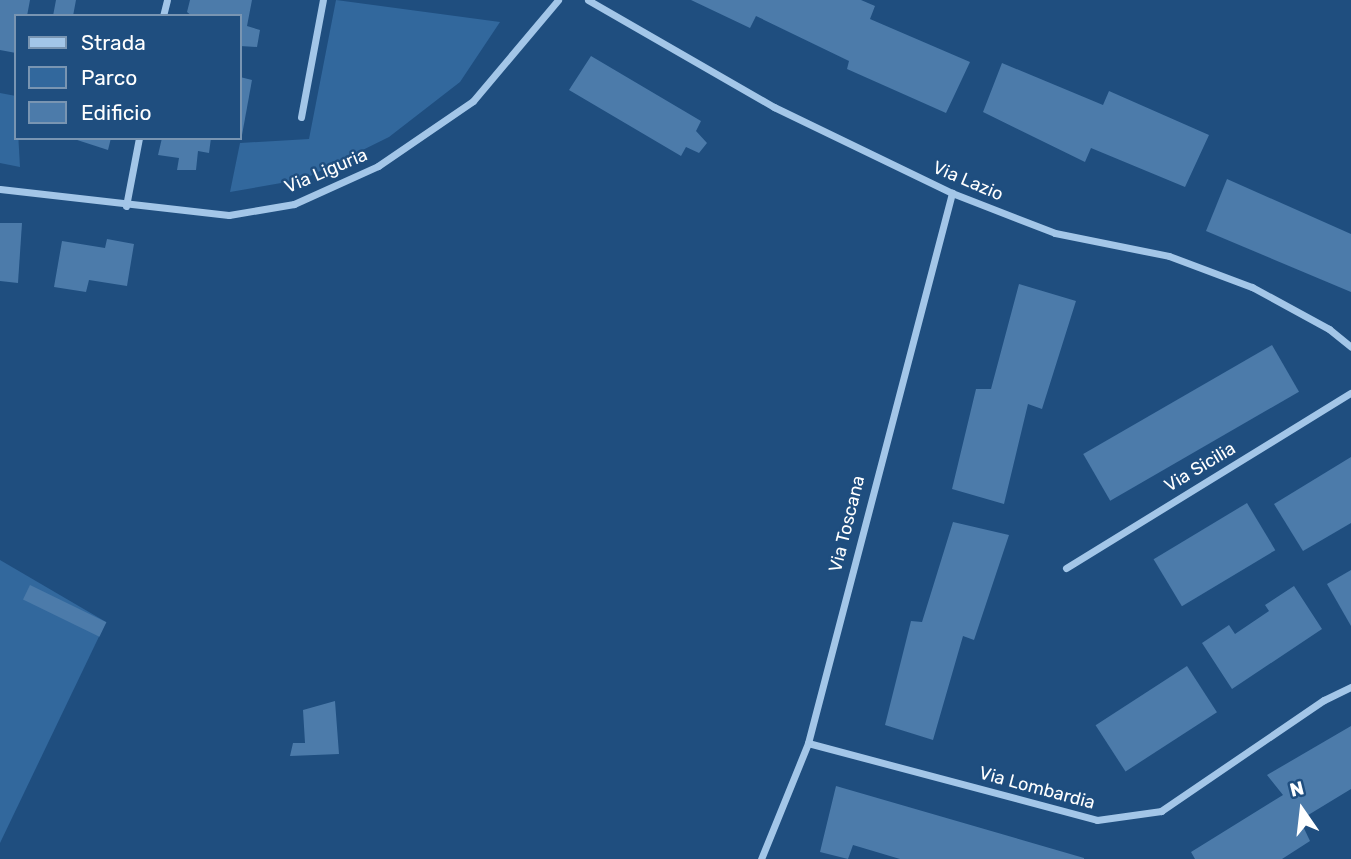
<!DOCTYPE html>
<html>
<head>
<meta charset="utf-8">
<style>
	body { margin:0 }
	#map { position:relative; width:1351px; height:859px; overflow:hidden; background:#1f4e7f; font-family:Rubik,sans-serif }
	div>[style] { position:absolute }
	.green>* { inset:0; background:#32689d }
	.building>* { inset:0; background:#4c7baa; transform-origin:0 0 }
	.street>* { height:7px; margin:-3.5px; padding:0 3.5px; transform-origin:3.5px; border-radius:3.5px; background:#a3c6e8 }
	span { translate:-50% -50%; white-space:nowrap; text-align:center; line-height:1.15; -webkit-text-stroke:5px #1f4e7f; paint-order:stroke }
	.street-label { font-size:18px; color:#fff }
	.legend { position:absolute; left:14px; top:14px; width:228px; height:126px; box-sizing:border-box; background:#1f4e7f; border:2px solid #7995b2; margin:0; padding:9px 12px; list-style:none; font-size:21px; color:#fff }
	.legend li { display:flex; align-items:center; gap:14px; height:35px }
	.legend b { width:35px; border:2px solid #7995b2 }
	.north { position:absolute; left:1267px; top:775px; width:70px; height:70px; -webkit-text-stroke:5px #1f4e7f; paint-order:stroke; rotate:346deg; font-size:19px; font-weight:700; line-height:28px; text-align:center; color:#fff }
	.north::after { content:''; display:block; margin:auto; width:24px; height:32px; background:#fff; clip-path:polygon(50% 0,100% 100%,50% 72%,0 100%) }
</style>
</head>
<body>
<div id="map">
	<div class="green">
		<div style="clip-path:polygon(336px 0,500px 22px,460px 82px,389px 137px,304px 179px,230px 192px,240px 143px,309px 139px)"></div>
		<div style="clip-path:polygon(0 93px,16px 96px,20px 167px,0 163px)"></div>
		<div style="clip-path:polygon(0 560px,106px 622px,0 843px)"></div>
	</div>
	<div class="building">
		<div style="clip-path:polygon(0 0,30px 0,27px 16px,16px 16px,16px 53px,0 50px)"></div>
		<div style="clip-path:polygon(56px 0,76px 0,73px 16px,53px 16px)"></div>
		<div style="clip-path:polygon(190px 0,252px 0,247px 26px,260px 30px,257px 47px,240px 46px,240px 16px,192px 16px,187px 12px)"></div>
		<div style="clip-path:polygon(691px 0,861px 0,875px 6px,870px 19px,970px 62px,946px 113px,847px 69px,849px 61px,756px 16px,750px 28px)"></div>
		<div style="clip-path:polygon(591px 56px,701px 121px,696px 131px,707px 143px,699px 153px,686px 147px,681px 156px,569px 90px)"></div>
		<div style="clip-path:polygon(1002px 63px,1103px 105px,1109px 91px,1209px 135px,1185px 187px,1091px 148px,1085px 162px,983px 112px)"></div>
		<div style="clip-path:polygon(240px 77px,252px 80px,242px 135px,240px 135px)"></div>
		<div style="clip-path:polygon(71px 138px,111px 138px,108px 150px)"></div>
		<div style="clip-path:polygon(162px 138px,211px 138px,209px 153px,198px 151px,196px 170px,177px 170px,179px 158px,158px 155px)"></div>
		<div style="clip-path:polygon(1227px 179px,1351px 234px,1351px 292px,1206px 231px)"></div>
		<div style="clip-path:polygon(0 223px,22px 223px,18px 283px,0 281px)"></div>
		<div style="clip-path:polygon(107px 239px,134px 244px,127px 286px,89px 280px,86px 292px,54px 287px,62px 241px,105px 248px)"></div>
		<div style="clip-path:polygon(1019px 284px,1076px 301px,1042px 409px,1028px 404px,1004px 504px,952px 489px,976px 389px,991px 389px)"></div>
		<div style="left:1272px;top:345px;width:54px;height:218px;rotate:60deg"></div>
		<div style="clip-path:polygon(1351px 457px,1351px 523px,1303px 551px,1274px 504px)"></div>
		<div style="left:1247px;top:503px;width:55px;height:109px;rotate:59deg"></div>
		<div style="clip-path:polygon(953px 522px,1009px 535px,974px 640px,963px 636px,933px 740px,885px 725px,911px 621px,922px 622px)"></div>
		<div style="clip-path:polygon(1351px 570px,1351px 626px,1327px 584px)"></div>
		<div style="left:30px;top:585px;width:85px;height:16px;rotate:26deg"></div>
		<div style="clip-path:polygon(1294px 586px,1322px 629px,1232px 689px,1202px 643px,1229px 625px,1235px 634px,1269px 611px,1265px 605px)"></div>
		<div style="left:1187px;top:666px;width:55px;height:109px;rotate:57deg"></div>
		<div style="clip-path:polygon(335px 701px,339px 754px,290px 756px,293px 743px,305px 743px,303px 710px)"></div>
		<div style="clip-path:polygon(1351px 726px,1351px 789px,1300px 820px,1310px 841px,1282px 859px,1195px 859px,1191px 852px,1283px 795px,1267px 775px)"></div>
		<div style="clip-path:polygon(836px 786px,1084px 858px,1084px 859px,900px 859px,853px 845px,848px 859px,820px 852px)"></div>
	</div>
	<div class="street">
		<div style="left:588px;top:0;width:215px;rotate:29.9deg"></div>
		<div style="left:774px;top:107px;width:198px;rotate:25.8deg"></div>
		<div style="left:952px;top:193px;width:110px;rotate:21.2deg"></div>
		<div style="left:1055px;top:233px;width:116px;rotate:11.4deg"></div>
		<div style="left:1169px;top:256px;width:89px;rotate:20.5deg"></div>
		<div style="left:1252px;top:287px;width:88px;rotate:28.6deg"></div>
		<div style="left:1329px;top:329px;width:28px;rotate:39deg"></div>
		<div style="left:163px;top:16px;width:16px;rotate:-76deg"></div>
		<div style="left:301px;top:117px;width:119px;rotate:-79.4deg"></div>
		<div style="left:0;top:189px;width:230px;rotate:6.5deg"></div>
		<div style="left:229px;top:215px;width:66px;rotate:-9.6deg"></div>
		<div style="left:294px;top:204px;width:92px;rotate:-24.3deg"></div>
		<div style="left:378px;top:166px;width:115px;rotate:-34.4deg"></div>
		<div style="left:473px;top:101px;width:132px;rotate:-49.9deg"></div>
		<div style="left:126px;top:206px;width:69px;rotate:-79.2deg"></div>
		<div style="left:1066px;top:568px;width:334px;rotate:-31.6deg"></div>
		<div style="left:808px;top:743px;width:299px;rotate:14.9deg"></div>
		<div style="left:1097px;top:820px;width:65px;rotate:-8deg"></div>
		<div style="left:1161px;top:811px;width:197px;rotate:-34.3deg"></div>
		<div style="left:1324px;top:700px;width:30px;rotate:-26deg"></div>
		<div style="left:761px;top:859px;width:125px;rotate:-67.9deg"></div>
		<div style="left:808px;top:743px;width:569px;rotate:-75.33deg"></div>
	</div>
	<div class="street-label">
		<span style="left:326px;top:171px;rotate:-23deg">Via Liguria</span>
		<span style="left:968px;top:181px;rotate:23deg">Via Lazio</span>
		<span style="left:1200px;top:467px;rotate:-31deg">Via Sicilia</span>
		<span style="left:847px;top:524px;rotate:-76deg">Via Toscana</span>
		<span style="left:1037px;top:788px;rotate:15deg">Via Lombardia</span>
	</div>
	<ul class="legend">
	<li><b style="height:9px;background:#a3c6e8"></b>Strada</li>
	<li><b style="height:19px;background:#32689d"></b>Parco</li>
	<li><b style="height:19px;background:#4c7baa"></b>Edificio</li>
	</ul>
	<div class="north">N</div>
</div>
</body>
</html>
